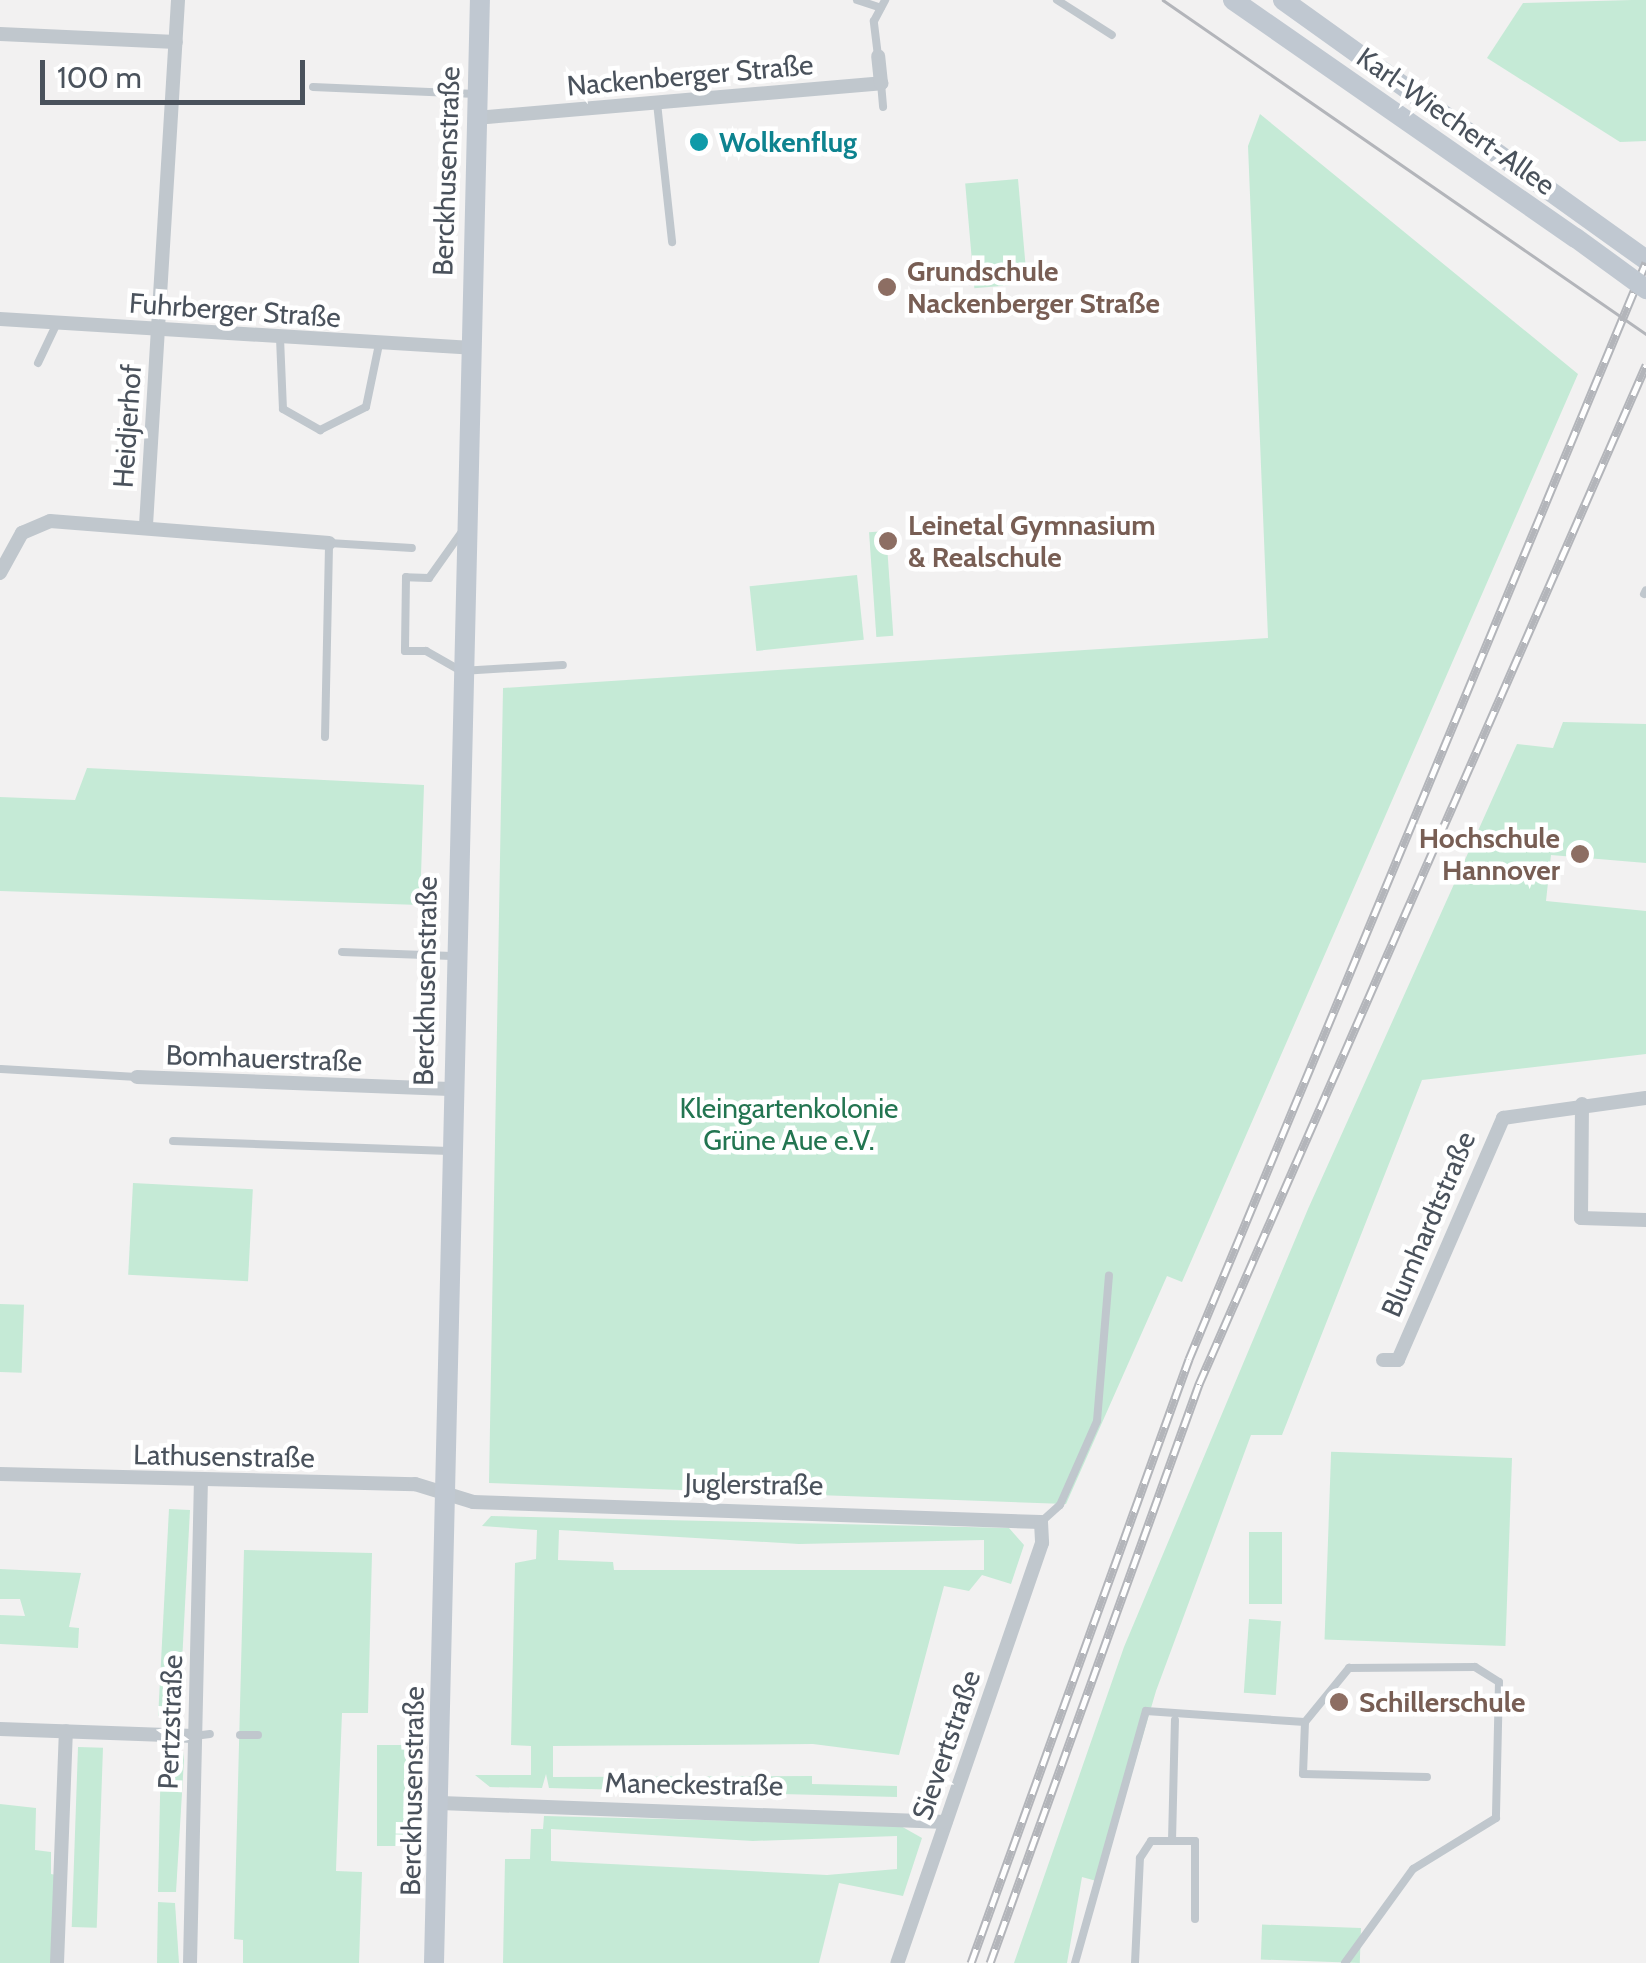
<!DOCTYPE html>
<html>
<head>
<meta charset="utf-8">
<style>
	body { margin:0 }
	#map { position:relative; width:1646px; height:1963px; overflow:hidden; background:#f2f1f1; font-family:Cabin,sans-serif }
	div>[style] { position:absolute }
	.green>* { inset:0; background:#c5ead6; transform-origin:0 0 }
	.lane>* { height:8px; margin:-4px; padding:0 4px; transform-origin:4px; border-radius:4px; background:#c0c7cd }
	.street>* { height:14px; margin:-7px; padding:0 7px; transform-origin:7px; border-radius:7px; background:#c0c7cd }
	.secondary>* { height:20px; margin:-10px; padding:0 10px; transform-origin:10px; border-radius:10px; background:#c0c8d1 }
	.tram>* { height:2.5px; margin:-1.25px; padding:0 1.25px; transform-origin:1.25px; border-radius:1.25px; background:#b3b5ba }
	.rail>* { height:9px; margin-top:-4.5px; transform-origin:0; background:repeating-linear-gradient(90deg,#fff 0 15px,#b3b5ba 0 30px); box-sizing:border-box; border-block:2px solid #b3b5ba }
	.secondary-bridge>* { height:20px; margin:-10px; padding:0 10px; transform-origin:10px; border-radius:10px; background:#c0c8d1 }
	.dots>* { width:28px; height:28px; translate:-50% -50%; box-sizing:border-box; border:5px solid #fff; border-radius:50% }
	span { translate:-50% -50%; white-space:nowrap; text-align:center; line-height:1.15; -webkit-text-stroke:9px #fff; paint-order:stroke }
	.street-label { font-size:28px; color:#4a525c }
	.culture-label { font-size:28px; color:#0d838f; font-weight:700 }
	.left { translate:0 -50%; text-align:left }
	.education-label { font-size:28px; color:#785e54; font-weight:700 }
	.right { translate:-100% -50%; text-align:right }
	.park-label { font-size:28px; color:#237551 }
	.scale { position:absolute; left:40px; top:60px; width:265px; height:45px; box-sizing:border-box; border:5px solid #4a525c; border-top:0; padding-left:12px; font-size:30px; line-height:35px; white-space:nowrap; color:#4a525c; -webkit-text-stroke:8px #fff; paint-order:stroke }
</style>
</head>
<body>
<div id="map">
	<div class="green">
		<div style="clip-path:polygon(1632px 0,1646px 0,1646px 141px,1620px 142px,1487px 58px,1523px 3px)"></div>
		<div style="clip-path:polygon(1260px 114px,1578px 374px,1182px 1282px,1167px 1276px,1066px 1504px,489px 1483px,503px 688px,1268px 638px,1248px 146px)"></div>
		<div style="left:1018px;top:179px;width:105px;height:53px;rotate:85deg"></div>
		<div style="left:886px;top:531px;width:105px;height:17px;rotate:86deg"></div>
		<div style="left:857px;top:575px;width:65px;height:108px;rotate:84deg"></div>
		<div style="clip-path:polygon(1563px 722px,1646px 724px,1646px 863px,1551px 855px,1546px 901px,1646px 911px,1646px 1054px,1422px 1080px,1282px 1435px,1251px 1435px,1156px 1691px,1100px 1882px,1082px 1877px,1067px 1963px,1014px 1963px,1124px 1647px,1308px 1209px,1517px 744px,1553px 748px)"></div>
		<div style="clip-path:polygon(87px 768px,424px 785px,420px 905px,0 891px,0 797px,75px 800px)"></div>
		<div style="left:133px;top:1183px;width:120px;height:92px;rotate:3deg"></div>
		<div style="left:0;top:1304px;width:24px;height:68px;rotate:2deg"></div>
		<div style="left:1512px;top:1458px;width:188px;height:181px;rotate:92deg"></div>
		<div style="left:169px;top:1509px;width:21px;height:207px;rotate:3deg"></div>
		<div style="clip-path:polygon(evenodd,491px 1516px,1009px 1528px,1024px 1545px,1011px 1584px,982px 1575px,969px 1591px,944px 1586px,899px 1755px,813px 1744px,553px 1746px,553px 1777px,812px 1776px,812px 1784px,897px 1786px,897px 1797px,549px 1788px,546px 1774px,542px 1788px,490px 1787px,475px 1775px,531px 1775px,531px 1746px,511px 1745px,515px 1563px,536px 1559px,537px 1530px,482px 1526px,491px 1516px,559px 1530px,799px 1544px,984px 1540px,984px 1570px,614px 1570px,613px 1562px,558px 1560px,559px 1530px)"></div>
		<div style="left:1249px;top:1532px;width:33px;height:72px"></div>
		<div style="clip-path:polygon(244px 1550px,372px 1553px,368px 1713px,342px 1713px,337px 1840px,336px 1871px,362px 1872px,359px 1963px,243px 1963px,243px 1940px,234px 1939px)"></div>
		<div style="clip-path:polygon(0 1569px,81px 1573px,69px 1627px,79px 1628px,78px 1648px,0 1644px,0 1615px,25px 1616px,20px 1599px,0 1599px)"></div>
		<div style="left:1249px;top:1619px;width:32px;height:74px;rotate:4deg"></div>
		<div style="left:377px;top:1745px;width:29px;height:101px"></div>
		<div style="left:78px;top:1747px;width:25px;height:180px;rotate:2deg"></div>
		<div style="clip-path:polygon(161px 1751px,183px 1751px,184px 1760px,176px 1892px,158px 1892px)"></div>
		<div style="clip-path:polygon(0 1804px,36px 1808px,35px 1850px,51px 1852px,51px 1874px,61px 1876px,57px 1963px,0 1963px)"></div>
		<div style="clip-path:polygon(evenodd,544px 1816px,899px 1825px,922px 1838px,903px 1896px,839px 1883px,819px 1963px,503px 1963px,505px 1859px,530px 1859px,531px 1829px,543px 1829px,544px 1816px,551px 1829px,753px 1841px,897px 1836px,897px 1869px,827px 1875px,551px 1861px,551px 1829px)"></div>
		<div style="clip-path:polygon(158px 1902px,175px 1903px,179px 1963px,157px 1963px)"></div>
		<div style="left:1361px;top:1928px;width:35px;height:99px;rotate:92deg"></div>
	</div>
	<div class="lane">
		<div style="left:857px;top:0;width:25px;rotate:18deg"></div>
		<div style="left:1057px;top:0;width:65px;rotate:32.5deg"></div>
		<div style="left:878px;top:56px;width:35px;rotate:-97deg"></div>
		<div style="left:874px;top:21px;width:24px;rotate:-62deg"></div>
		<div style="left:881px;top:83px;width:24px;rotate:85deg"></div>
		<div style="left:313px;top:87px;width:163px;rotate:2.5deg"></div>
		<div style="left:657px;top:103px;width:140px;rotate:83.8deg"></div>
		<div style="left:280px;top:338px;width:71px;rotate:87.6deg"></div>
		<div style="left:283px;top:409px;width:43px;rotate:29.6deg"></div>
		<div style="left:320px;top:430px;width:51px;rotate:-26.6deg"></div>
		<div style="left:366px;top:407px;width:64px;rotate:-78.3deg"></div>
		<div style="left:38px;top:363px;width:44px;rotate:-64.6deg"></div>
		<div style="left:461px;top:533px;width:55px;rotate:125.4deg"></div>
		<div style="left:429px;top:578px;width:23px;rotate:-178deg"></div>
		<div style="left:406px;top:577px;width:74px;rotate:90.8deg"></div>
		<div style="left:405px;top:651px;width:21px"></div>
		<div style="left:426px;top:651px;width:40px;rotate:29.7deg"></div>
		<div style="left:461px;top:671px;width:102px;rotate:-3.4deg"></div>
		<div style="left:1644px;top:594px;width:4px;rotate:-63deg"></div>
		<div style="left:325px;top:737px;width:194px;rotate:-88.8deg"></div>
		<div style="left:329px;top:543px;width:83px;rotate:3.4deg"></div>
		<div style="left:342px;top:952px;width:110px;rotate:2.1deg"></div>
		<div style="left:1px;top:1069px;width:136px;rotate:3.4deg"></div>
		<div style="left:173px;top:1141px;width:276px;rotate:2.1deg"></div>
		<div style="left:1041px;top:1522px;width:25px;rotate:-42deg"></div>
		<div style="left:1060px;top:1505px;width:92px;rotate:-66.2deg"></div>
		<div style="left:1097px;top:1421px;width:146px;rotate:-85.3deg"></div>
		<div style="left:1305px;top:1722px;width:70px;rotate:-50.8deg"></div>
		<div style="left:1349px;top:1668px;width:126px;rotate:-0.5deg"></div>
		<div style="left:1475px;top:1667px;width:28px;rotate:32deg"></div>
		<div style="left:1499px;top:1682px;width:136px;rotate:91.3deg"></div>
		<div style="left:1496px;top:1818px;width:97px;rotate:148.4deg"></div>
		<div style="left:1413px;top:1869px;width:116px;rotate:125.9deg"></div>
		<div style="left:240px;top:1735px;width:18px"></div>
		<div style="left:194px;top:1736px;width:16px;rotate:-7deg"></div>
		<div style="left:1172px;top:1841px;width:121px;rotate:-88.6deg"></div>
		<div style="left:1075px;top:1963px;width:262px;rotate:-74.3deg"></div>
		<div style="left:1146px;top:1711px;width:159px;rotate:4deg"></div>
		<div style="left:1305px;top:1722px;width:52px;rotate:92.2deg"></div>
		<div style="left:1303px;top:1774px;width:124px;rotate:1.4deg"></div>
		<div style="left:1135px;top:1963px;width:105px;rotate:-87.3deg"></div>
		<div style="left:1140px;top:1858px;width:20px;rotate:-57deg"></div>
		<div style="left:1151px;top:1841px;width:44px"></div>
		<div style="left:1195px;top:1841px;width:78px;rotate:90deg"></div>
	</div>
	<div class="street">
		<div style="left:0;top:34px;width:176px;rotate:2.6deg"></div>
		<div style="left:476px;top:118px;width:407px;rotate:-4.9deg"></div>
		<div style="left:881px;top:83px;width:27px;rotate:-96deg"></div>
		<div style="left:0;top:319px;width:469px;rotate:3.5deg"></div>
		<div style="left:146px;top:525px;width:526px;rotate:-86.51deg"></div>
		<div style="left:0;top:573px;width:46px;rotate:-61.2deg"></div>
		<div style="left:22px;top:533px;width:30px;rotate:-23deg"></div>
		<div style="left:50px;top:521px;width:280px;rotate:4.5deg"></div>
		<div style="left:137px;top:1077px;width:313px;rotate:2.2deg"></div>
		<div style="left:1582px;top:1104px;width:114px;rotate:90.5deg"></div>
		<div style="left:1581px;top:1218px;width:65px;rotate:1.8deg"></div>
		<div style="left:1383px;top:1360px;width:15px"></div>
		<div style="left:1398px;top:1360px;width:264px;rotate:-66.5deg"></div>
		<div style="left:1503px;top:1118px;width:144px;rotate:-8deg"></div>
		<div style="left:0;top:1474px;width:415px;rotate:1.4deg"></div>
		<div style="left:415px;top:1484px;width:61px;rotate:17.2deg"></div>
		<div style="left:473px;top:1502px;width:568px;rotate:2.02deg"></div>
		<div style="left:1041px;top:1522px;width:21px;rotate:87deg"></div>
		<div style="left:1042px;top:1543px;width:444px;rotate:109deg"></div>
		<div style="left:0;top:1729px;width:194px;rotate:2.1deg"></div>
		<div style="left:440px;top:1803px;width:506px;rotate:2.15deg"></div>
		<div style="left:57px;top:1963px;width:232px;rotate:-87.8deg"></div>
		<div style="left:190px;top:1963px;width:480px;rotate:-88.7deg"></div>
	</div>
	<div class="secondary">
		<div style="left:1233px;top:0;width:417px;rotate:34.8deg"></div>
		<div style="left:1283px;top:0;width:447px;rotate:35.6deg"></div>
		<div style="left:434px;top:1963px;width:1964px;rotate:-88.66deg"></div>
	</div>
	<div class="tram">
		<div style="left:1163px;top:0;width:587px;rotate:34.66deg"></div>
	</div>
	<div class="rail">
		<div style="left:971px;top:1963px;width:642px;rotate:-70.15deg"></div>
		<div style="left:1189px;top:1359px;width:1188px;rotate:-67.38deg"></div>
		<div style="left:990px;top:1963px;width:616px;rotate:-70.15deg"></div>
		<div style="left:1199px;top:1384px;width:1113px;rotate:-66.31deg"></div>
	</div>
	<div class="secondary-bridge">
		<div style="left:1576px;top:238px;width:87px;rotate:36.1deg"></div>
	</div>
	<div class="dots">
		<div style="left:699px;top:142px;background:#0f9aa8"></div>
		<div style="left:887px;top:287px;background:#8d6e63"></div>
		<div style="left:888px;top:541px;background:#8d6e63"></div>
		<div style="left:1580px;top:854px;background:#8d6e63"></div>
		<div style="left:1339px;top:1702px;background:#8d6e63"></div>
	</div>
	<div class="street-label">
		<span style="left:690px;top:75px;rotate:-5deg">Nackenberger Straße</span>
		<span style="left:1456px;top:121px;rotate:35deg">Karl-Wiechert-Allee</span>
		<span style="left:446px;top:171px;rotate:-88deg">Berckhusenstraße</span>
		<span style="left:235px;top:310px;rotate:4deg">Fuhrberger Straße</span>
		<span style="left:127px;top:426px;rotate:-86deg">Heidjerhof</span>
		<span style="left:425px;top:981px;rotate:-89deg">Berckhusenstraße</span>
		<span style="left:264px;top:1058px;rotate:2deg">Bomhauerstraße</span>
		<span style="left:1428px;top:1224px;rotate:-67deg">Blumhardtstraße</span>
		<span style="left:224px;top:1456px;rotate:1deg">Lathusenstraße</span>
		<span style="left:754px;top:1484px;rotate:1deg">Juglerstraße</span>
		<span style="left:170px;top:1722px;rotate:-88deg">Pertzstraße</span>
		<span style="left:946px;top:1745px;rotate:-71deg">Sievertstraße</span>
		<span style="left:694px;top:1784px;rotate:1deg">Maneckestraße</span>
		<span style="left:412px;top:1791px;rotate:-89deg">Berckhusenstraße</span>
	</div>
	<div class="culture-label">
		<span class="left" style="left:719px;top:142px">Wolkenflug</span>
	</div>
	<div class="education-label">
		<span class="left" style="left:907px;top:287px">Grundschule<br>Nackenberger Straße</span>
		<span class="left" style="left:908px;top:541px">Leinetal Gymnasium<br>&amp; Realschule</span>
		<span class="right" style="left:1560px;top:854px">Hochschule<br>Hannover</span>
		<span class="left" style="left:1359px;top:1702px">Schillerschule</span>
	</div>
	<div class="park-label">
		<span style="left:789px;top:1124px">Kleingartenkolonie<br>Grüne Aue e.V.</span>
	</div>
	<div class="scale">100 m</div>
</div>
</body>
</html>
